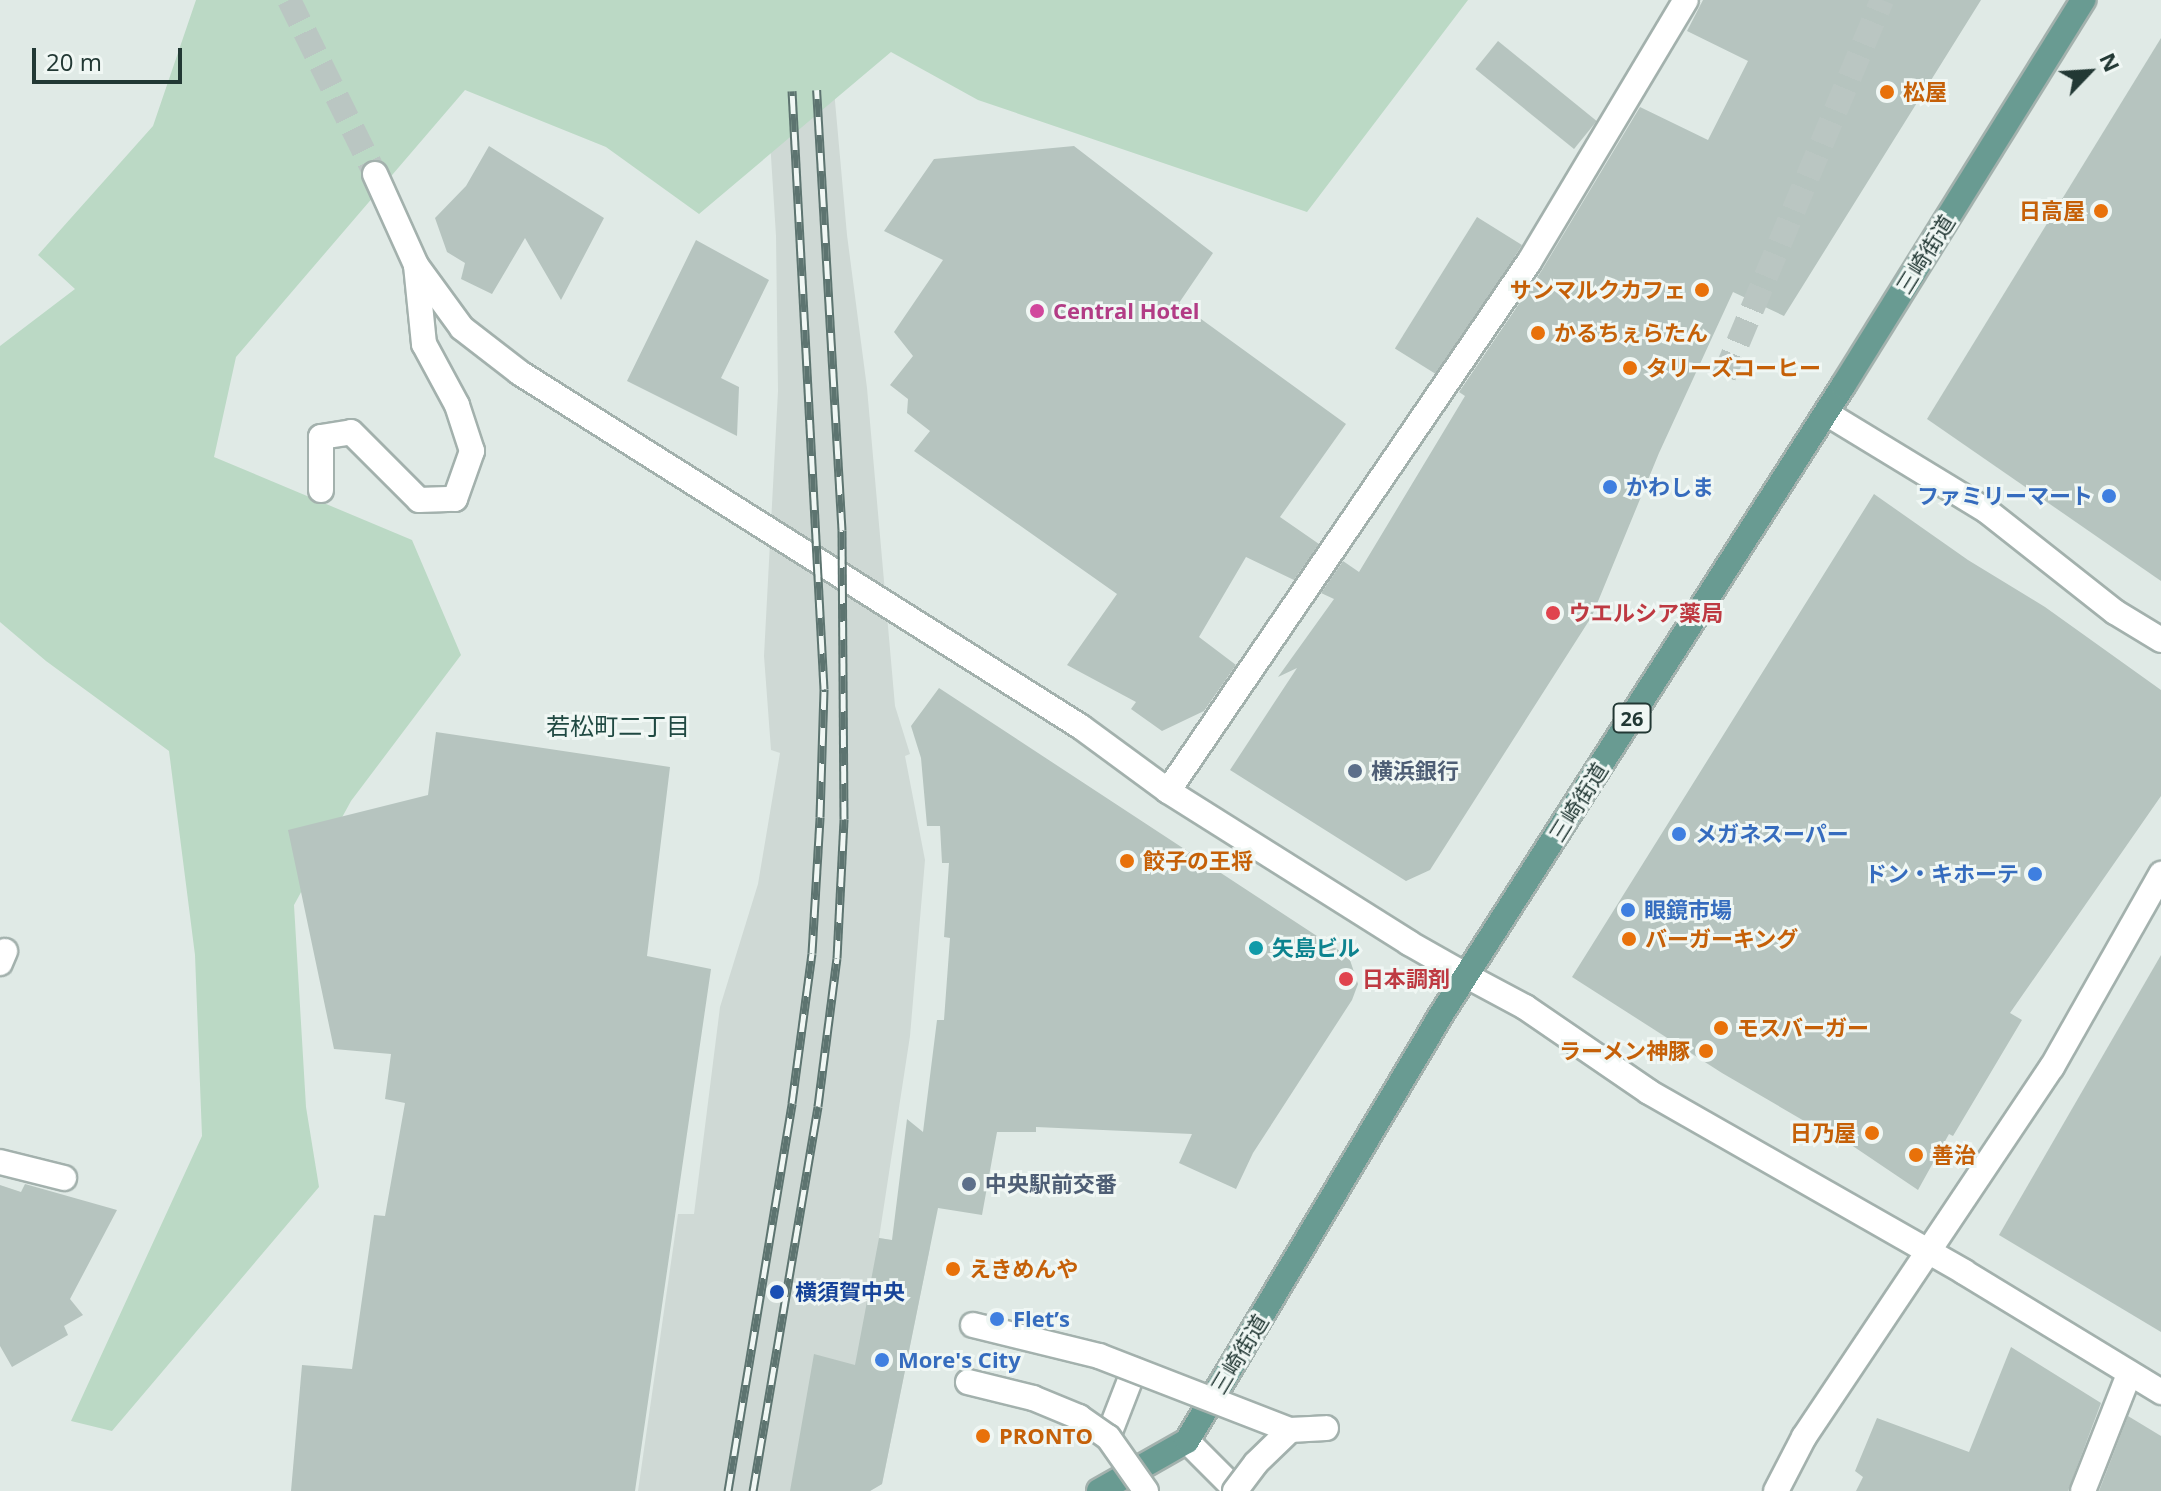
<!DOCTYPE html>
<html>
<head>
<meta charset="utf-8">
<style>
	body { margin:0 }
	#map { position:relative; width:2161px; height:1491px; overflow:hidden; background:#e0eae6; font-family:"Open Sans","Noto Sans JP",sans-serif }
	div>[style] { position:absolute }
	.built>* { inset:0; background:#cfd9d5 }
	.green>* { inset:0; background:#bbd9c5 }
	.building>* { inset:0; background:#b6c4bf; transform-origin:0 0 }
	.street-tunnel>* { height:24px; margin-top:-12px; transform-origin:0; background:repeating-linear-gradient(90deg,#bac6c2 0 24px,transparent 0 36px) }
	.secondary-tunnel>* { height:24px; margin-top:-12px; transform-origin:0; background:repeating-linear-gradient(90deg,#bac6c2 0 24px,transparent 0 36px) }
	.roads { filter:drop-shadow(2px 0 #a3b1ad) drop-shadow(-2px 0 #a3b1ad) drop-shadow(0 2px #a3b1ad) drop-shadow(0 -2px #a3b1ad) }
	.lane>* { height:24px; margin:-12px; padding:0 12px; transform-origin:12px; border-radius:12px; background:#fff }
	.street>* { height:24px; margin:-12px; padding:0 12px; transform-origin:12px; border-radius:12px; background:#fff }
	.secondary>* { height:24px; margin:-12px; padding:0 12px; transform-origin:12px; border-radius:12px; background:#fff }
	.primary>* { height:24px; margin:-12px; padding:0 12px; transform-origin:12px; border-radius:12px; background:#699b92 }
	.rail>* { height:9px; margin-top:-4.5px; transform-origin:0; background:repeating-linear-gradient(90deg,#f0f7f4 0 18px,#5d7470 0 36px); box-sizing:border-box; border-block:2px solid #5d7470 }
	.bridges { filter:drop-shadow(2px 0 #a3b1ad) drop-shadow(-2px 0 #a3b1ad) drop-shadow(0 2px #a3b1ad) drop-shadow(0 -2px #a3b1ad) }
	.street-bridge>* { height:24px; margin:-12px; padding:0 12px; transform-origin:12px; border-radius:12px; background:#fff }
	.dots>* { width:22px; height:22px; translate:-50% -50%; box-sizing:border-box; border:4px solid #f0f7f4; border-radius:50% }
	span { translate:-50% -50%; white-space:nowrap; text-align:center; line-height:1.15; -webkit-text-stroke:6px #f0f7f4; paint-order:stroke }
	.shield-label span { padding:2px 6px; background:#f0f7f4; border:2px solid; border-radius:6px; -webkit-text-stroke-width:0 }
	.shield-label { font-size:20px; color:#223834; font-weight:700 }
	.food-label { font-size:22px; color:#c56008; font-weight:700 }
	.left { translate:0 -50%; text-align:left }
	.right { translate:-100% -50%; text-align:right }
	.street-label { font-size:22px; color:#223834 }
	.hotel-label { font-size:22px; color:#b23c85; font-weight:700 }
	.shop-label { font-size:22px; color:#366cbe; font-weight:700 }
	.health-label { font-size:22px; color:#be3a42; font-weight:700 }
	.service-label { font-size:22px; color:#4e5e75; font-weight:700 }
	.culture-label { font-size:22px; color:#0d838f; font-weight:700 }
	.transit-label { font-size:22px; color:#164399; font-weight:700 }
	.neighbourhood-label { font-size:24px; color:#204942 }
	.north { position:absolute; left:2049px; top:32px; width:80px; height:80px; -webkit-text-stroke:6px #f0f7f4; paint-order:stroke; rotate:65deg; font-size:22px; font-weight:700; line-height:32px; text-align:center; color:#223834 }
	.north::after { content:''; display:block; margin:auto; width:28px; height:36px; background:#223834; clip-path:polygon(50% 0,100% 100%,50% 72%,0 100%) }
	.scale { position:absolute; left:32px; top:48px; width:150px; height:36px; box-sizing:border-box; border:4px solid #223834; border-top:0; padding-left:10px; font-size:24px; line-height:28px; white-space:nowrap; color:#223834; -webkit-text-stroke:6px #f0f7f4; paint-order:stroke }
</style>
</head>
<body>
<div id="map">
	<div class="built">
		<div style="clip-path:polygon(834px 90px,847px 235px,867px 388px,895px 706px,910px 754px,905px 756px,925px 860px,910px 1036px,879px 1238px,930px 1247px,882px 1484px,870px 1491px,638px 1491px,678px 1214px,694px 1214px,720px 1007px,758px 884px,780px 753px,771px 750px,764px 656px,778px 391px,776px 236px,767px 93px)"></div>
	</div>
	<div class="green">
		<div style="clip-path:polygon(196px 0,1468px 0,1307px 212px,978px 100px,891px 52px,699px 214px,606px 147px,465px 90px,236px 357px,214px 457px,412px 540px,461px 655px,351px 801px,294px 905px,306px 1107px,319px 1187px,112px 1431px,71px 1421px,202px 1136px,195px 955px,169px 751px,46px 661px,0 622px,0 346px,75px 289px,38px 255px,153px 126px)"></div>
	</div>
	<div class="building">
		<div style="clip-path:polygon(1703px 0,1981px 0,1784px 316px,1733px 292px,1659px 453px,1592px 616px,1430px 870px,1406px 881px,1230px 770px,1297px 668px,1278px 677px,1334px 599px,1321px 593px,1343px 561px,1359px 572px,1465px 396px,1459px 392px,1542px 270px,1640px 107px,1708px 140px,1748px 61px,1687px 31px)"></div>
		<div style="clip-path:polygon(2161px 38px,2161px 581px,1927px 419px)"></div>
		<div style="left:1498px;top:41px;width:127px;height:36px;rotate:39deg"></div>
		<div style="clip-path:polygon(489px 146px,604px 218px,561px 300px,525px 238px,492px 294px,461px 279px,465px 263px,447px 252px,435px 218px,466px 186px)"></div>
		<div style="clip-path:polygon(1074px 146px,1213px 253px,1179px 303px,1346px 424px,1280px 517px,1319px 544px,1294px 580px,1246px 557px,1199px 637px,1236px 665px,1204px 711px,1162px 731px,1131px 709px,1136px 702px,1067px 665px,1117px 594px,914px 451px,930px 431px,907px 413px,908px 399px,890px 385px,913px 356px,894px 332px,943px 260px,884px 231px,934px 159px)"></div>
		<div style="left:1477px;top:217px;width:53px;height:155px;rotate:32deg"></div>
		<div style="clip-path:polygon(696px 240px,769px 280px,721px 378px,739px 387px,737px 436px,627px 381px)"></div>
		<div style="clip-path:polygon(1874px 494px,1968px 560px,2045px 607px,2161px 690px,2161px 796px,2010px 1013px,2022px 1020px,1953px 1136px,1949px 1134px,1918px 1190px,1832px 1132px,1830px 1136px,1722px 1073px,1572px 977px)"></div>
		<div style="clip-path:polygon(939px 688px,1349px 957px,1358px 984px,1352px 1000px,1253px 1153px,1236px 1189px,1179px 1163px,1192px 1134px,1036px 1127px,1036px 1132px,997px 1132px,982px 1215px,938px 1208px,882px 1484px,870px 1491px,790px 1491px,814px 1354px,855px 1365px,879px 1238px,892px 1240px,907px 1119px,923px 1132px,937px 1020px,944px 1020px,950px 938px,944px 937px,949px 863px,942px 863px,940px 826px,927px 826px,921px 758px,911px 726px)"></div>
		<div style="clip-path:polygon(436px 732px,670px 767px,647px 956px,711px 969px,635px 1491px,291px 1491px,302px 1365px,352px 1369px,374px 1215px,385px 1216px,405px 1103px,385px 1099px,391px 1054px,334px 1049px,288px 830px,428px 795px)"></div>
		<div style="clip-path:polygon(2161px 955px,2161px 1332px,1999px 1235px)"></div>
		<div style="clip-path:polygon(25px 1184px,117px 1210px,70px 1299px,83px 1315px,64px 1326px,68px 1335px,12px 1367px,0 1346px,0 1185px,21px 1192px)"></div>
		<div style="clip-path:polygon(2011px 1347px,2101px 1403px,2068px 1491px,1856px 1491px,1863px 1477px,1855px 1471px,1877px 1418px,1969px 1452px)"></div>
		<div style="clip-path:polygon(2128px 1416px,2161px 1436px,2161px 1491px,2099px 1491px)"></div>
	</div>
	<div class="street-tunnel">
		<div style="left:1724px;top:376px;width:408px;rotate:-67.2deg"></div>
	</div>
	<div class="secondary-tunnel">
		<div style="left:289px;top:0;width:194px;rotate:63.7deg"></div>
	</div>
	<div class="roads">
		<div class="lane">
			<div style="left:321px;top:490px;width:53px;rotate:-90deg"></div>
			<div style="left:321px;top:437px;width:30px;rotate:-9deg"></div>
			<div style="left:351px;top:432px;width:96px;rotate:45deg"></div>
			<div style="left:419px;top:500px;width:36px;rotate:-2deg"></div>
			<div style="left:455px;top:499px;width:51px;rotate:-70.5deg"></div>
			<div style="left:472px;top:451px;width:48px;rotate:-108.1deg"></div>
			<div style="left:457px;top:405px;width:69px;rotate:-118.4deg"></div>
			<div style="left:424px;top:344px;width:79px;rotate:-95.8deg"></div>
			<div style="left:1168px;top:791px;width:640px;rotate:-55.69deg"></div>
			<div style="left:1529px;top:262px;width:305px;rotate:-59.1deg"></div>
			<div style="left:2083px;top:1491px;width:126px;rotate:-68.5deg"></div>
		</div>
		<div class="street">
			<div style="left:1826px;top:413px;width:188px;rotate:31.3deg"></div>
			<div style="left:1987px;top:511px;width:163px;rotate:38.3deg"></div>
			<div style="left:2115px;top:612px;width:54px;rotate:31.3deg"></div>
			<div style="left:0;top:963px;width:13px;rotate:-67deg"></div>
			<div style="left:1467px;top:976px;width:66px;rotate:28.1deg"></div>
			<div style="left:1525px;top:1007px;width:150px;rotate:34.4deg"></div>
			<div style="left:1649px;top:1092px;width:363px;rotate:29.7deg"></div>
			<div style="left:1964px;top:1272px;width:231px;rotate:31.3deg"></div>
			<div style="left:0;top:1162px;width:66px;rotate:14deg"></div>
			<div style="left:1108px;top:1437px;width:72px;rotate:-68.8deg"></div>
			<div style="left:1776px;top:1491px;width:61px;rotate:-62.6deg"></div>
			<div style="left:1804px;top:1437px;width:445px;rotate:-56.2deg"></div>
			<div style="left:2052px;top:1067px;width:222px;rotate:-60.5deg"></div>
		</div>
		<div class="secondary">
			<div style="left:375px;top:174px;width:100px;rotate:65.7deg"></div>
			<div style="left:416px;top:265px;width:78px;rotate:53.9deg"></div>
			<div style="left:462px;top:328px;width:73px;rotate:37.8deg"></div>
			<div style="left:520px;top:373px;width:663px;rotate:32.25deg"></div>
			<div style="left:1081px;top:727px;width:108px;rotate:36.3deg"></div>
			<div style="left:1168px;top:791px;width:285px;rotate:32.2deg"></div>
			<div style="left:1409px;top:943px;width:67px;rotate:29.6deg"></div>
			<div style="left:1187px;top:1441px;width:71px;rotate:45deg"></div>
		</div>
		<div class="primary">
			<div style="left:1099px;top:1491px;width:101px;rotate:-29.6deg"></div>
			<div style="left:1187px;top:1441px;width:489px;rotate:-59.2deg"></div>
			<div style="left:1437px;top:1021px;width:754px;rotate:-57.41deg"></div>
			<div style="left:1843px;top:386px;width:455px;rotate:-58.1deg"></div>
		</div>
	</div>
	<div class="rail">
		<div style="left:728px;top:1491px;width:393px;rotate:-80.6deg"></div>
		<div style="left:792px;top:1103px;width:151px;rotate:-82.4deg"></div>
		<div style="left:812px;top:953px;width:136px;rotate:-86.6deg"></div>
		<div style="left:820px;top:817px;width:128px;rotate:-88.2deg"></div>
		<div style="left:824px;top:689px;width:599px;rotate:-93.06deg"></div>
		<div style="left:753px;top:1491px;width:390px;rotate:-80.4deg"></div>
		<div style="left:818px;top:1106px;width:149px;rotate:-82.7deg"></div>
		<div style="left:837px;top:958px;width:139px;rotate:-87.1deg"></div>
		<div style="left:844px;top:819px;width:289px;rotate:-90.4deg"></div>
		<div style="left:842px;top:530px;width:441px;rotate:-93.3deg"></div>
	</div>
	<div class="bridges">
		<div class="street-bridge">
			<div style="left:973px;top:1325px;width:130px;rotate:13.8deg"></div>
			<div style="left:1099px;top:1356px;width:205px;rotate:21.2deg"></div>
			<div style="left:1290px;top:1430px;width:36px;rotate:-3deg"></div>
			<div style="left:968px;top:1382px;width:67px;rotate:13.8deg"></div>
			<div style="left:1033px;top:1398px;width:50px;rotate:22.4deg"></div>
			<div style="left:1079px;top:1417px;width:35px;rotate:35deg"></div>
			<div style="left:1108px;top:1437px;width:66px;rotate:54.9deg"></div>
			<div style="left:1235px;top:1491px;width:35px;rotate:-53deg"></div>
			<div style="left:1256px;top:1463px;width:47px;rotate:-44.1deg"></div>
		</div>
	</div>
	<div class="dots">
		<div style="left:1887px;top:92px;background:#e8710a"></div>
		<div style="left:2101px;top:211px;background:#e8710a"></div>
		<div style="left:1702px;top:290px;background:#e8710a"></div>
		<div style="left:1037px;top:311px;background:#d1479c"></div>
		<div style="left:1538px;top:333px;background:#e8710a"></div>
		<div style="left:1630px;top:368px;background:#e8710a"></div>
		<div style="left:1610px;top:487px;background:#3f7fe0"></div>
		<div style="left:2109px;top:496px;background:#3f7fe0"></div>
		<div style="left:1553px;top:613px;background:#e0444e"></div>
		<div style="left:1355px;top:771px;background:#5c6f8a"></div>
		<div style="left:1679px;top:834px;background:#3f7fe0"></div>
		<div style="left:1127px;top:861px;background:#e8710a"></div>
		<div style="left:2035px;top:874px;background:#3f7fe0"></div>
		<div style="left:1628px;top:910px;background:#3f7fe0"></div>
		<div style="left:1629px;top:939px;background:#e8710a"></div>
		<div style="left:1256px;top:948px;background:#0f9aa8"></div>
		<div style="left:1346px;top:979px;background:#e0444e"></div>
		<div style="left:1721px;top:1028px;background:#e8710a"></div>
		<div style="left:1706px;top:1051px;background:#e8710a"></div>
		<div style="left:1872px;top:1133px;background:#e8710a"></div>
		<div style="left:1916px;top:1155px;background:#e8710a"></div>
		<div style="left:969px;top:1184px;background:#5c6f8a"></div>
		<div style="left:953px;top:1269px;background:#e8710a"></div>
		<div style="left:777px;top:1292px;background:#1a4fb4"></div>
		<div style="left:997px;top:1319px;background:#3f7fe0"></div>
		<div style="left:882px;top:1360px;background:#3f7fe0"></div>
		<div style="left:983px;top:1436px;background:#e8710a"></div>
	</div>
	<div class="shield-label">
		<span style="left:1632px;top:718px">26</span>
	</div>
	<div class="food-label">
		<span class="left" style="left:1903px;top:92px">松屋</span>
		<span class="right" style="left:2085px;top:211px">日高屋</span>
		<span class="right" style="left:1686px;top:290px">サンマルクカフェ</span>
		<span class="left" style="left:1554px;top:333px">かるちぇらたん</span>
		<span class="left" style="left:1646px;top:368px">タリーズコーヒー</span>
		<span class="left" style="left:1143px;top:861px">餃子の王将</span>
		<span class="left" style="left:1645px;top:939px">バーガーキング</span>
		<span class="left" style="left:1737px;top:1028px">モスバーガー</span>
		<span class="right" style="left:1690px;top:1051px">ラーメン神豚</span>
		<span class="right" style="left:1856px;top:1133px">日乃屋</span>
		<span class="left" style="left:1932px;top:1155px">善治</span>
		<span class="left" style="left:969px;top:1269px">えきめんや</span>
		<span class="left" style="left:999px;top:1436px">PRONTO</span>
	</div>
	<div class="street-label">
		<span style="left:1925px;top:254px;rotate:-58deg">三崎街道</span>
		<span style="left:1578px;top:802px;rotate:-58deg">三崎街道</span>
		<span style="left:1239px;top:1354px;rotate:-59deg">三崎街道</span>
	</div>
	<div class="hotel-label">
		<span class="left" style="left:1053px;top:311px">Central Hotel</span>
	</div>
	<div class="shop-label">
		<span class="left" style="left:1626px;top:487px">かわしま</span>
		<span class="right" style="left:2093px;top:496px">ファミリーマート</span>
		<span class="left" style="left:1695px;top:834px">メガネスーパー</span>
		<span class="right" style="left:2019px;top:874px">ドン・キホーテ</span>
		<span class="left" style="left:1644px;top:910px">眼鏡市場</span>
		<span class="left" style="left:1013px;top:1319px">Flet’s</span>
		<span class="left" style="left:898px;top:1360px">More's City</span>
	</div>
	<div class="health-label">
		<span class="left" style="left:1569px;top:613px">ウエルシア薬局</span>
		<span class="left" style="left:1362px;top:979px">日本調剤</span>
	</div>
	<div class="service-label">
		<span class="left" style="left:1371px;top:771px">横浜銀行</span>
		<span class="left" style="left:985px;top:1184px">中央駅前交番</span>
	</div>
	<div class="culture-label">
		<span class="left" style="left:1272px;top:948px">矢島ビル</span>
	</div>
	<div class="transit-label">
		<span class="left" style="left:795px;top:1292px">横須賀中央</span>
	</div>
	<div class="neighbourhood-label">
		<span style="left:618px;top:726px">若松町二丁目</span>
	</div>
	<div class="north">N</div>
	<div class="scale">20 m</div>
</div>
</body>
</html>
